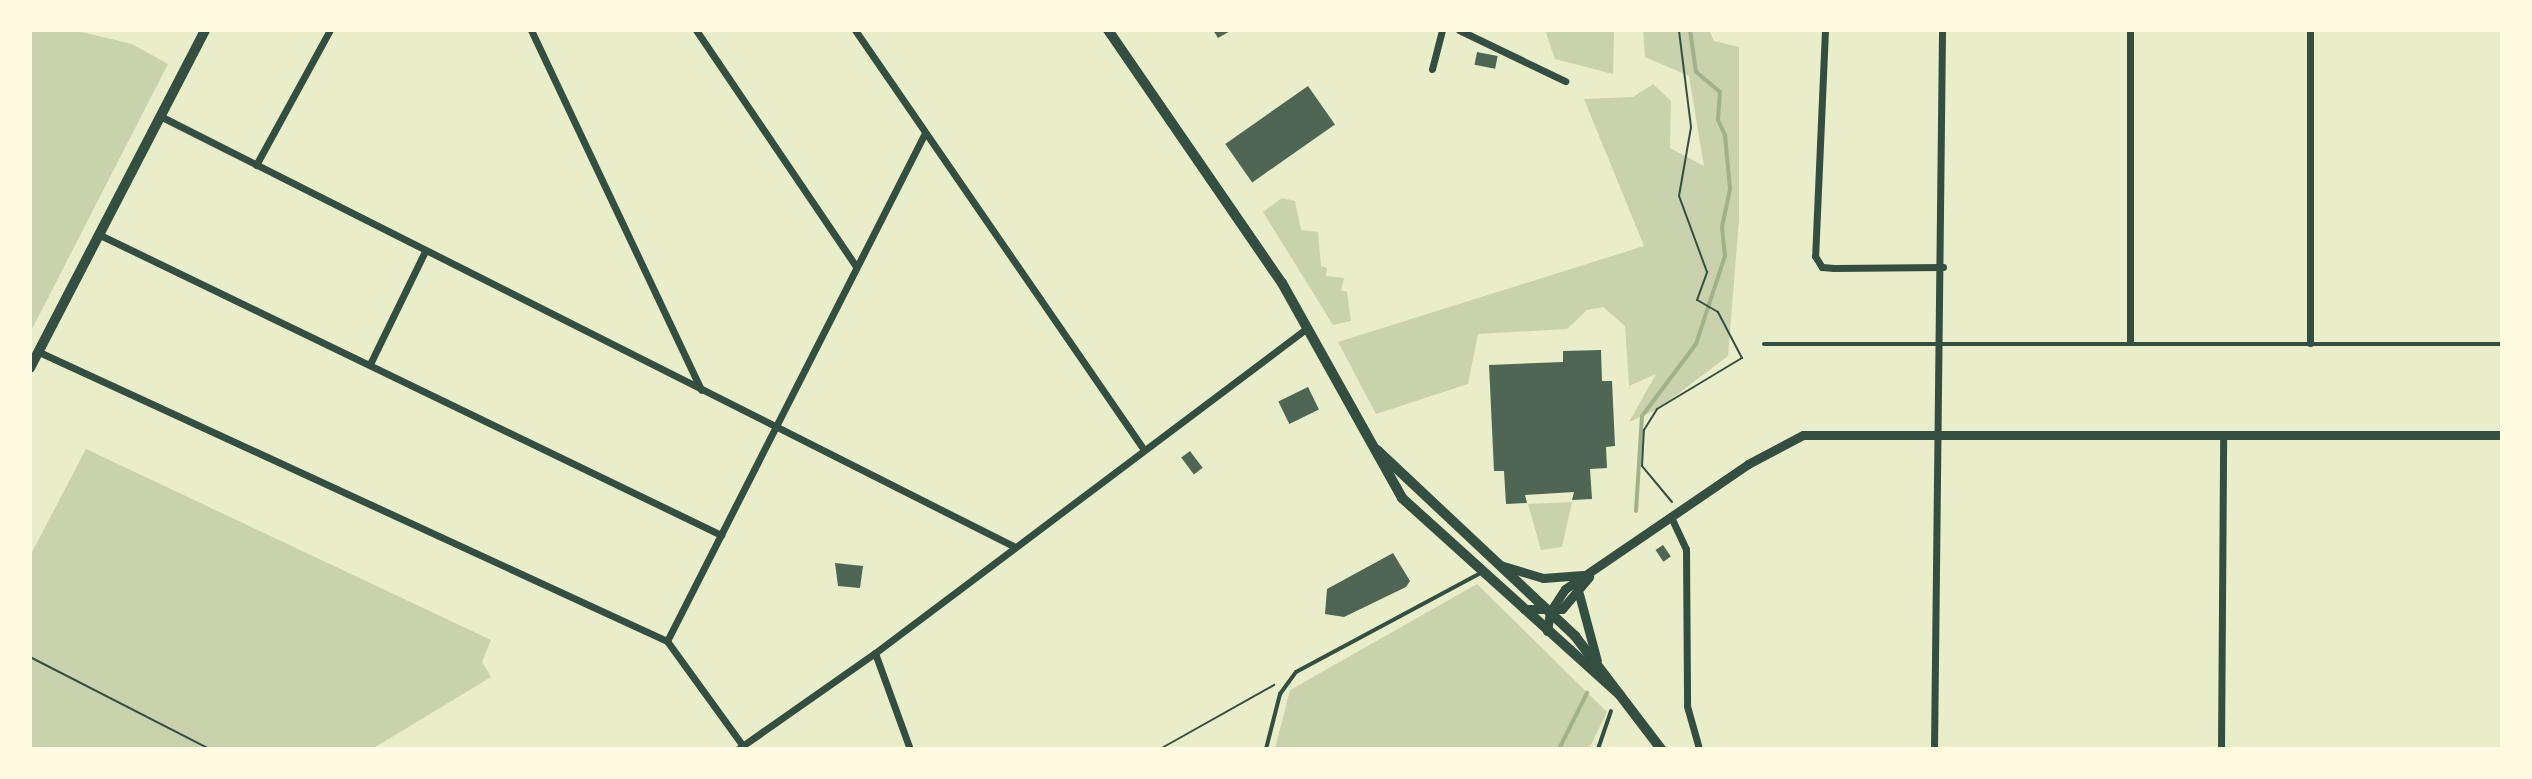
<!DOCTYPE html>
<html>
<head>
<meta charset="utf-8">
<style>
	body { margin:0 }
	#map { position:relative; width:2532px; height:779px; overflow:hidden; background:#e9edc9; font-family:Manrope,sans-serif }
	div>[style] { position:absolute }
	.green>* { inset:0; background:#cad2ad }
	.stream>* { height:4px; margin:-2px; padding:0 2px; transform-origin:2px; border-radius:2px; background:#a3b18a }
	.building>* { inset:0; background:#4f6655; transform-origin:0 0 }
	.path>* { height:2px; margin:-1px; padding:0 1px; transform-origin:1px; border-radius:1px; background:#344e41 }
	.service>* { height:4px; margin:-2px; padding:0 2px; transform-origin:2px; border-radius:2px; background:#344e41 }
	.minor>* { height:7px; margin:-3.5px; padding:0 3.5px; transform-origin:3.5px; border-radius:3.5px; background:#344e41 }
	.tertiary>* { height:9px; margin:-4.5px; padding:0 4.5px; transform-origin:4.5px; border-radius:4.5px; background:#344e41 }
	.secondary>* { height:10px; margin:-5px; padding:0 5px; transform-origin:5px; border-radius:5px; background:#344e41 }
	span { translate:-50% -50%; white-space:nowrap; text-align:center; line-height:1.15; -webkit-text-stroke:8px #fefae0; paint-order:stroke }
	.frame { position:absolute; inset:0; border:32px solid #fefae0; pointer-events:none }
</style>
</head>
<body>
<div id="map">
	<div class="green">
		<div style="clip-path:polygon(30px 30px,73px 30px,132px 44px,168px 64px,30px 333px)"></div>
		<div style="clip-path:polygon(1545px 30px,1614px 30px,1613px 74px,1555px 59px)"></div>
		<div style="clip-path:polygon(1643px 30px,1709px 30px,1714px 41px,1739px 47px,1739px 220px,1728px 356px,1658px 409px,1629px 422px,1656px 374px,1629px 386px,1625px 326px,1603px 307px,1587px 310px,1567px 329px,1478px 334px,1468px 384px,1376px 414px,1338px 342px,1644px 246px,1584px 99px,1633px 97px,1653px 84px,1671px 101px,1670px 148px,1704px 166px,1689px 76px,1645px 57px)"></div>
		<div style="clip-path:polygon(1282px 198px,1295px 201px,1301px 230px,1318px 232px,1321px 266px,1327px 268px,1326px 276px,1344px 278px,1341px 290px,1347px 292px,1351px 321px,1333px 325px,1263px 212px)"></div>
		<div style="clip-path:polygon(86px 449px,491px 640px,482px 662px,491px 677px,372px 749px,30px 749px,30px 556px)"></div>
		<div style="clip-path:polygon(1572px 502px,1562px 547px,1541px 550px,1528px 504px)"></div>
		<div style="clip-path:polygon(1477px 584px,1607px 712px,1589px 749px,1275px 749px,1290px 690px)"></div>
	</div>
	<div class="stream">
		<div style="left:1636px;top:511px;width:95px;rotate:-86.4deg"></div>
		<div style="left:1642px;top:416px;width:90px;rotate:-53.1deg"></div>
		<div style="left:1696px;top:344px;width:93px;rotate:-71.8deg"></div>
		<div style="left:1725px;top:256px;width:29px;rotate:-96deg"></div>
		<div style="left:1722px;top:227px;width:39px;rotate:-78deg"></div>
		<div style="left:1730px;top:189px;width:54px;rotate:-95.3deg"></div>
		<div style="left:1725px;top:135px;width:17px;rotate:-115deg"></div>
		<div style="left:1718px;top:120px;width:28px;rotate:-86deg"></div>
		<div style="left:1720px;top:92px;width:31px;rotate:-140deg"></div>
		<div style="left:1696px;top:72px;width:42px;rotate:-98.1deg"></div>
		<div style="left:1559px;top:749px;width:63px;rotate:-63.4deg"></div>
	</div>
	<div class="building">
		<div style="clip-path:polygon(1213px 30px,1232px 30px,1218px 38px)"></div>
		<div style="left:1477px;top:52px;width:21px;height:13px;rotate:11deg"></div>
		<div style="left:1308px;top:86px;width:47px;height:101px;rotate:55deg"></div>
		<div style="clip-path:polygon(1601px 350px,1602px 381px,1612px 381px,1615px 446px,1606px 447px,1607px 468px,1590px 469px,1592px 499px,1572px 500px,1574px 492px,1525px 495px,1527px 503px,1506px 504px,1504px 471px,1494px 471px,1489px 365px,1563px 362px,1563px 351px)"></div>
		<div style="left:1308px;top:387px;width:25px;height:33px;rotate:64deg"></div>
		<div style="left:1190px;top:451px;width:21px;height:11px;rotate:53deg"></div>
		<div style="left:1663px;top:545px;width:14px;height:9px;rotate:56deg"></div>
		<div style="clip-path:polygon(1393px 553px,1410px 581px,1406px 587px,1344px 617px,1325px 614px,1327px 589px)"></div>
		<div style="clip-path:polygon(835px 563px,863px 566px,860px 588px,838px 586px)"></div>
	</div>
	<div class="path">
		<div style="left:1672px;top:502px;width:47px;rotate:-129.8deg"></div>
		<div style="left:1642px;top:466px;width:36px;rotate:-87deg"></div>
		<div style="left:1644px;top:430px;width:25px;rotate:-58deg"></div>
		<div style="left:1657px;top:409px;width:99px;rotate:-31deg"></div>
		<div style="left:1742px;top:358px;width:52px;rotate:-117.6deg"></div>
		<div style="left:1718px;top:312px;width:24px;rotate:-150deg"></div>
		<div style="left:1697px;top:300px;width:30px;rotate:-70deg"></div>
		<div style="left:1707px;top:272px;width:81px;rotate:-110.2deg"></div>
		<div style="left:1679px;top:196px;width:70px;rotate:-80.1deg"></div>
		<div style="left:1691px;top:127px;width:98px;rotate:-97.1deg"></div>
		<div style="left:30px;top:657px;width:202px;rotate:27.1deg"></div>
		<div style="left:1160px;top:749px;width:131px;rotate:-29.3deg"></div>
	</div>
	<div class="service">
		<div style="left:1764px;top:344px;width:738px"></div>
		<div style="left:1266px;top:749px;width:57px;rotate:-75.7deg"></div>
		<div style="left:1280px;top:694px;width:27px;rotate:-54deg"></div>
		<div style="left:1296px;top:672px;width:210px;rotate:-28.2deg"></div>
		<div style="left:1598px;top:749px;width:40px;rotate:-71.1deg"></div>
	</div>
	<div class="minor">
		<div style="left:531px;top:30px;width:398px;rotate:64.7deg"></div>
		<div style="left:696px;top:30px;width:285px;rotate:55.9deg"></div>
		<div style="left:855px;top:30px;width:506px;rotate:55.46deg"></div>
		<div style="left:1459px;top:30px;width:118px;rotate:25.7deg"></div>
		<div style="left:1825px;top:30px;width:226px;rotate:92.5deg"></div>
		<div style="left:1815px;top:256px;width:13px;rotate:58deg"></div>
		<div style="left:1822px;top:267px;width:12px;rotate:5deg"></div>
		<div style="left:1834px;top:268px;width:109px;rotate:-0.5deg"></div>
		<div style="left:2130px;top:30px;width:312px;rotate:90deg"></div>
		<div style="left:2310px;top:30px;width:313px;rotate:90deg"></div>
		<div style="left:1432px;top:69px;width:40px;rotate:-75.6deg"></div>
		<div style="left:162px;top:117px;width:953px;rotate:26.75deg"></div>
		<div style="left:256px;top:165px;width:154px;rotate:-61.3deg"></div>
		<div style="left:100px;top:235px;width:690px;rotate:25.78deg"></div>
		<div style="left:39px;top:352px;width:691px;rotate:24.71deg"></div>
		<div style="left:667px;top:641px;width:130px;rotate:54.1deg"></div>
		<div style="left:370px;top:364px;width:126px;rotate:-64deg"></div>
		<div style="left:1671px;top:517px;width:35px;rotate:65deg"></div>
		<div style="left:1686px;top:549px;width:157px;rotate:89.6deg"></div>
		<div style="left:1687px;top:706px;width:41px;rotate:74.2deg"></div>
		<div style="left:667px;top:641px;width:570px;rotate:-63.08deg"></div>
		<div style="left:875px;top:653px;width:102px;rotate:70deg"></div>
		<div style="left:738px;top:749px;width:167px;rotate:-35deg"></div>
		<div style="left:875px;top:653px;width:541px;rotate:-36.95deg"></div>
		<div style="left:1934px;top:749px;width:719px;rotate:-89.36deg"></div>
		<div style="left:2221px;top:749px;width:315px;rotate:-89.6deg"></div>
	</div>
	<div class="tertiary">
		<div style="left:1500px;top:565px;width:45px;rotate:16.8deg"></div>
		<div style="left:1543px;top:578px;width:40px;rotate:-4.3deg"></div>
		<div style="left:1579px;top:594px;width:69px;rotate:75deg"></div>
		<div style="left:1524px;top:609px;width:38px"></div>
		<div style="left:1562px;top:609px;width:42px;rotate:-49.8deg"></div>
		<div style="left:1547px;top:631px;width:19px;rotate:-81deg"></div>
		<div style="left:1550px;top:612px;width:27px;rotate:-57deg"></div>
		<div style="left:1565px;top:589px;width:222px;rotate:-34.3deg"></div>
		<div style="left:1748px;top:464px;width:62px;rotate:-27.8deg"></div>
		<div style="left:1803px;top:435px;width:699px"></div>
	</div>
	<div class="secondary">
		<div style="left:1108px;top:30px;width:307px;rotate:55.5deg"></div>
		<div style="left:1282px;top:283px;width:246px;rotate:60.8deg"></div>
		<div style="left:1402px;top:498px;width:294px;rotate:42.1deg"></div>
		<div style="left:30px;top:368px;width:381px;rotate:-62.6deg"></div>
		<div style="left:1377px;top:450px;width:272px;rotate:43.2deg"></div>
		<div style="left:1575px;top:636px;width:142px;rotate:52.7deg"></div>
	</div>
	<div class="frame"></div>
</div>
</body>
</html>
